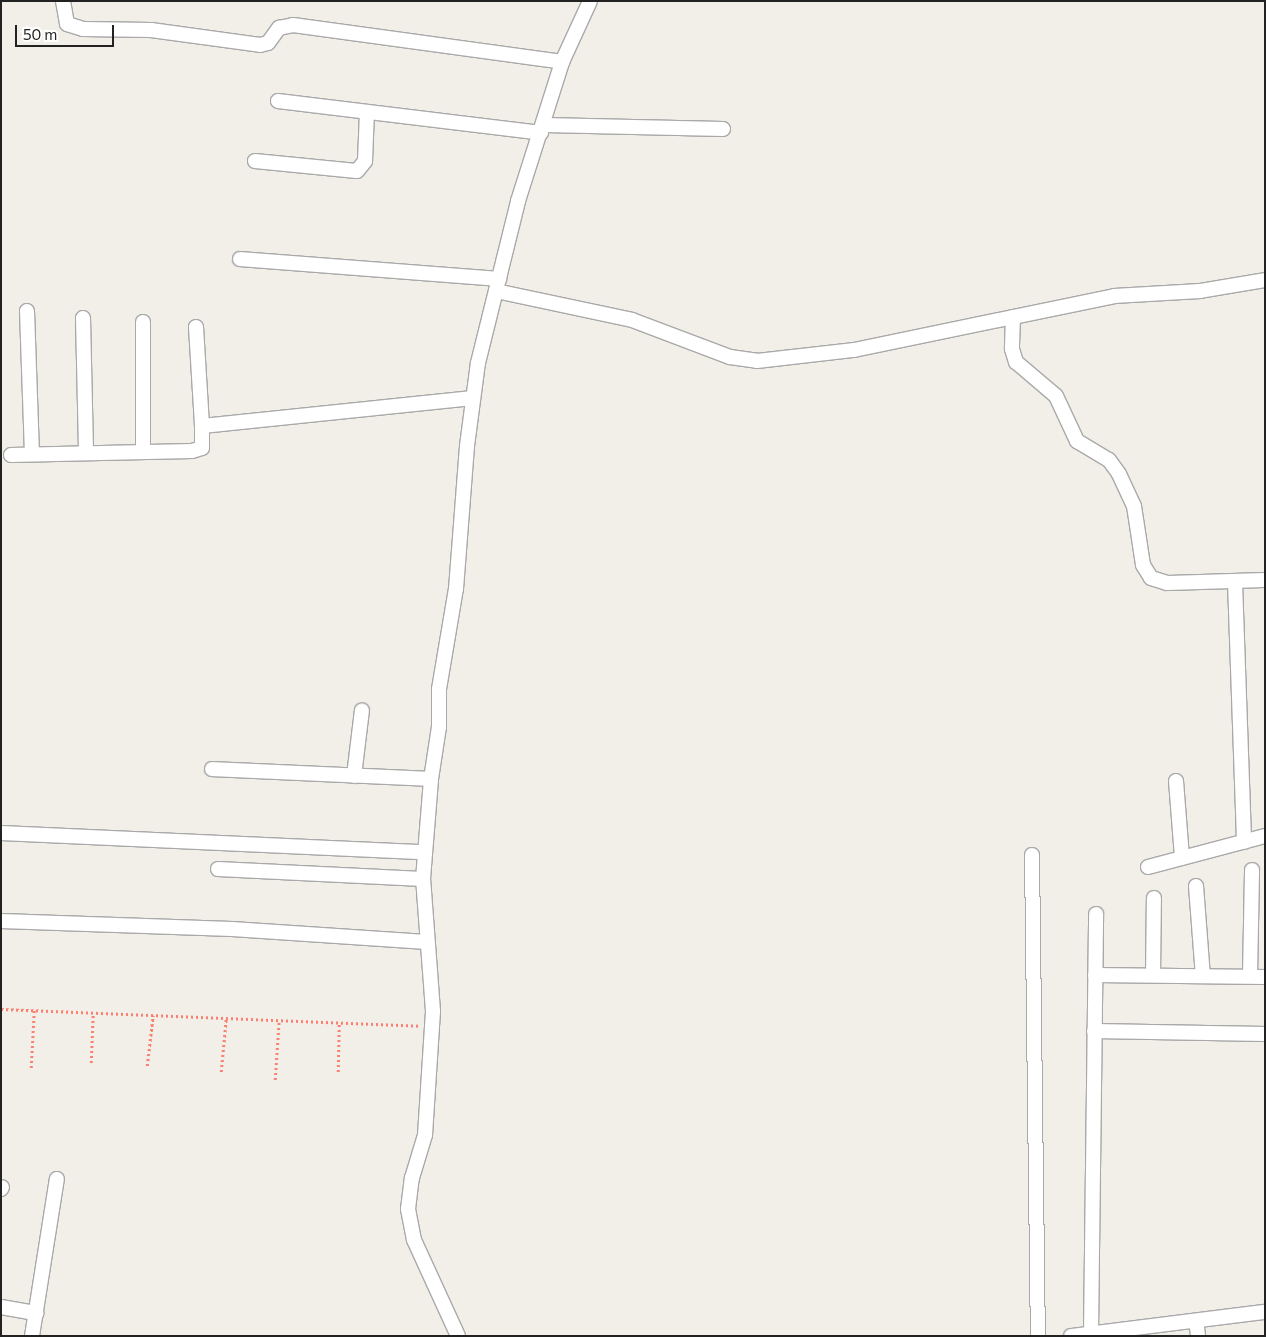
<!DOCTYPE html>
<html>
<head>
<meta charset="utf-8">
<style>
	body { margin:0 }
	#map { position:relative; width:1266px; height:1337px; overflow:hidden; background:#f2efe9; font-family:Commissioner,sans-serif }
	div>[style] { position:absolute }
	.path>* { height:2.5px; margin-top:-1.25px; transform-origin:0; background:repeating-linear-gradient(90deg,#fa8072 0 2.5px,transparent 0 5px) }
	.roads { filter:drop-shadow(1px 0 #a9a9a9) drop-shadow(-1px 0 #a9a9a9) drop-shadow(0 1px #a9a9a9) drop-shadow(0 -1px #a9a9a9) }
	.minor>* { height:14px; margin:-7px; padding:0 7px; transform-origin:7px; border-radius:7px; background:#fff }
	span { translate:-50% -50%; white-space:nowrap; text-align:center; line-height:1.15; -webkit-text-stroke:4px #fff; paint-order:stroke }
	.frame { position:absolute; inset:0; border:2px solid #222; pointer-events:none }
	.scale { position:absolute; left:15px; top:25px; width:99px; height:22px; box-sizing:border-box; border:2px solid #222; border-top:0; padding-left:6px; font-size:15px; line-height:18px; white-space:nowrap; color:#222; -webkit-text-stroke:4px #fff; paint-order:stroke }
</style>
</head>
<body>
<div id="map">
	<div class="path">
		<div style="left:1px;top:1009px;width:419px;rotate:2.3deg"></div>
		<div style="left:91px;top:1063px;width:50px;rotate:-87.7deg"></div>
		<div style="left:147px;top:1066px;width:51px;rotate:-83.3deg"></div>
		<div style="left:31px;top:1068px;width:58px;rotate:-87deg"></div>
		<div style="left:221px;top:1072px;width:54px;rotate:-84.7deg"></div>
		<div style="left:338px;top:1072px;width:49px;rotate:-88.8deg"></div>
		<div style="left:275px;top:1080px;width:60px;rotate:-86.2deg"></div>
	</div>
	<div class="roads">
		<div class="minor">
			<div style="left:63px;top:1px;width:23px;rotate:80deg"></div>
			<div style="left:67px;top:24px;width:17px;rotate:17deg"></div>
			<div style="left:83px;top:29px;width:68px;rotate:0.8deg"></div>
			<div style="left:151px;top:30px;width:110px;rotate:7.8deg"></div>
			<div style="left:260px;top:45px;width:8px;rotate:-14deg"></div>
			<div style="left:268px;top:43px;width:19px;rotate:-54deg"></div>
			<div style="left:279px;top:28px;width:14px;rotate:-12deg"></div>
			<div style="left:293px;top:25px;width:272px;rotate:7.8deg"></div>
			<div style="left:278px;top:101px;width:265px;rotate:6.9deg"></div>
			<div style="left:544px;top:125px;width:179px;rotate:1.3deg"></div>
			<div style="left:255px;top:161px;width:102px;rotate:5.6deg"></div>
			<div style="left:357px;top:171px;width:13px;rotate:-51deg"></div>
			<div style="left:365px;top:161px;width:49px;rotate:-87.7deg"></div>
			<div style="left:240px;top:259px;width:260px;rotate:4.4deg"></div>
			<div style="left:496px;top:291px;width:139px;rotate:12deg"></div>
			<div style="left:632px;top:320px;width:105px;rotate:20.7deg"></div>
			<div style="left:730px;top:357px;width:27px;rotate:8deg"></div>
			<div style="left:757px;top:361px;width:98px;rotate:-6.5deg"></div>
			<div style="left:854px;top:350px;width:266px;rotate:-11.7deg"></div>
			<div style="left:1114px;top:296px;width:86px;rotate:-3.3deg"></div>
			<div style="left:1200px;top:291px;width:66px;rotate:-9.6deg"></div>
			<div style="left:27px;top:311px;width:143px;rotate:88deg"></div>
			<div style="left:1013px;top:317px;width:32px;rotate:92deg"></div>
			<div style="left:1012px;top:349px;width:14px;rotate:73deg"></div>
			<div style="left:1016px;top:362px;width:52px;rotate:40.4deg"></div>
			<div style="left:1056px;top:396px;width:50px;rotate:65deg"></div>
			<div style="left:1077px;top:441px;width:37px;rotate:31deg"></div>
			<div style="left:1109px;top:460px;width:17px;rotate:54deg"></div>
			<div style="left:1119px;top:474px;width:35px;rotate:65deg"></div>
			<div style="left:1134px;top:506px;width:60px;rotate:81.3deg"></div>
			<div style="left:1143px;top:565px;width:15px;rotate:58deg"></div>
			<div style="left:1151px;top:578px;width:17px;rotate:17deg"></div>
			<div style="left:1167px;top:583px;width:98px;rotate:-1.8deg"></div>
			<div style="left:83px;top:318px;width:135px;rotate:88.7deg"></div>
			<div style="left:143px;top:322px;width:130px;rotate:90deg"></div>
			<div style="left:196px;top:327px;width:99px;rotate:86.5deg"></div>
			<div style="left:11px;top:455px;width:181px;rotate:-1.3deg"></div>
			<div style="left:192px;top:451px;width:10px;rotate:-17deg"></div>
			<div style="left:202px;top:448px;width:22px;rotate:-90deg"></div>
			<div style="left:202px;top:426px;width:270px;rotate:-5.9deg"></div>
			<div style="left:1235px;top:582px;width:260px;rotate:88deg"></div>
			<div style="left:212px;top:769px;width:219px;rotate:2.6deg"></div>
			<div style="left:354px;top:776px;width:66px;rotate:-83.1deg"></div>
			<div style="left:1176px;top:781px;width:77px;rotate:85.5deg"></div>
			<div style="left:1px;top:833px;width:423px;rotate:2.6deg"></div>
			<div style="left:1032px;top:855px;width:481px;rotate:89.3deg"></div>
			<div style="left:1148px;top:867px;width:121px;rotate:-14.8deg"></div>
			<div style="left:218px;top:869px;width:205px;rotate:2.8deg"></div>
			<div style="left:1196px;top:886px;width:90px;rotate:85.6deg"></div>
			<div style="left:1px;top:921px;width:231px;rotate:2deg"></div>
			<div style="left:232px;top:929px;width:195px;rotate:3.8deg"></div>
			<div style="left:1095px;top:975px;width:170px;rotate:0.7deg"></div>
			<div style="left:1153px;top:975px;width:77px;rotate:-89.3deg"></div>
			<div style="left:1250px;top:976px;width:106px;rotate:-88.9deg"></div>
			<div style="left:1094px;top:1031px;width:171px;rotate:1deg"></div>
			<div style="left:1px;top:1189px;width:2px;rotate:-63deg"></div>
			<div style="left:1px;top:1307px;width:36px;rotate:10deg"></div>
			<div style="left:1196px;top:1321px;width:15px;rotate:82deg"></div>
			<div style="left:1091px;top:1333px;width:419px;rotate:-89.3deg"></div>
			<div style="left:32px;top:1336px;width:159px;rotate:-81deg"></div>
			<div style="left:458px;top:1336px;width:106px;rotate:-114.6deg"></div>
			<div style="left:414px;top:1240px;width:32px;rotate:-101deg"></div>
			<div style="left:408px;top:1209px;width:31px;rotate:-83deg"></div>
			<div style="left:412px;top:1178px;width:45px;rotate:-73.2deg"></div>
			<div style="left:425px;top:1135px;width:124px;rotate:-86.3deg"></div>
			<div style="left:433px;top:1011px;width:132px;rotate:-94.3deg"></div>
			<div style="left:423px;top:879px;width:100px;rotate:-85.4deg"></div>
			<div style="left:431px;top:779px;width:53px;rotate:-81.3deg"></div>
			<div style="left:439px;top:727px;width:38px;rotate:-90deg"></div>
			<div style="left:439px;top:689px;width:101px;rotate:-80.4deg"></div>
			<div style="left:456px;top:589px;width:143px;rotate:-85.6deg"></div>
			<div style="left:467px;top:446px;width:84px;rotate:-82.5deg"></div>
			<div style="left:478px;top:363px;width:167px;rotate:-76.1deg"></div>
			<div style="left:518px;top:201px;width:146px;rotate:-72.4deg"></div>
			<div style="left:562px;top:62px;width:67px;rotate:-65.3deg"></div>
			<div style="left:1071px;top:1336px;width:195px;rotate:-7.1deg"></div>
		</div>
	</div>
	<div class="frame"></div>
	<div class="scale">50 m</div>
</div>
</body>
</html>
